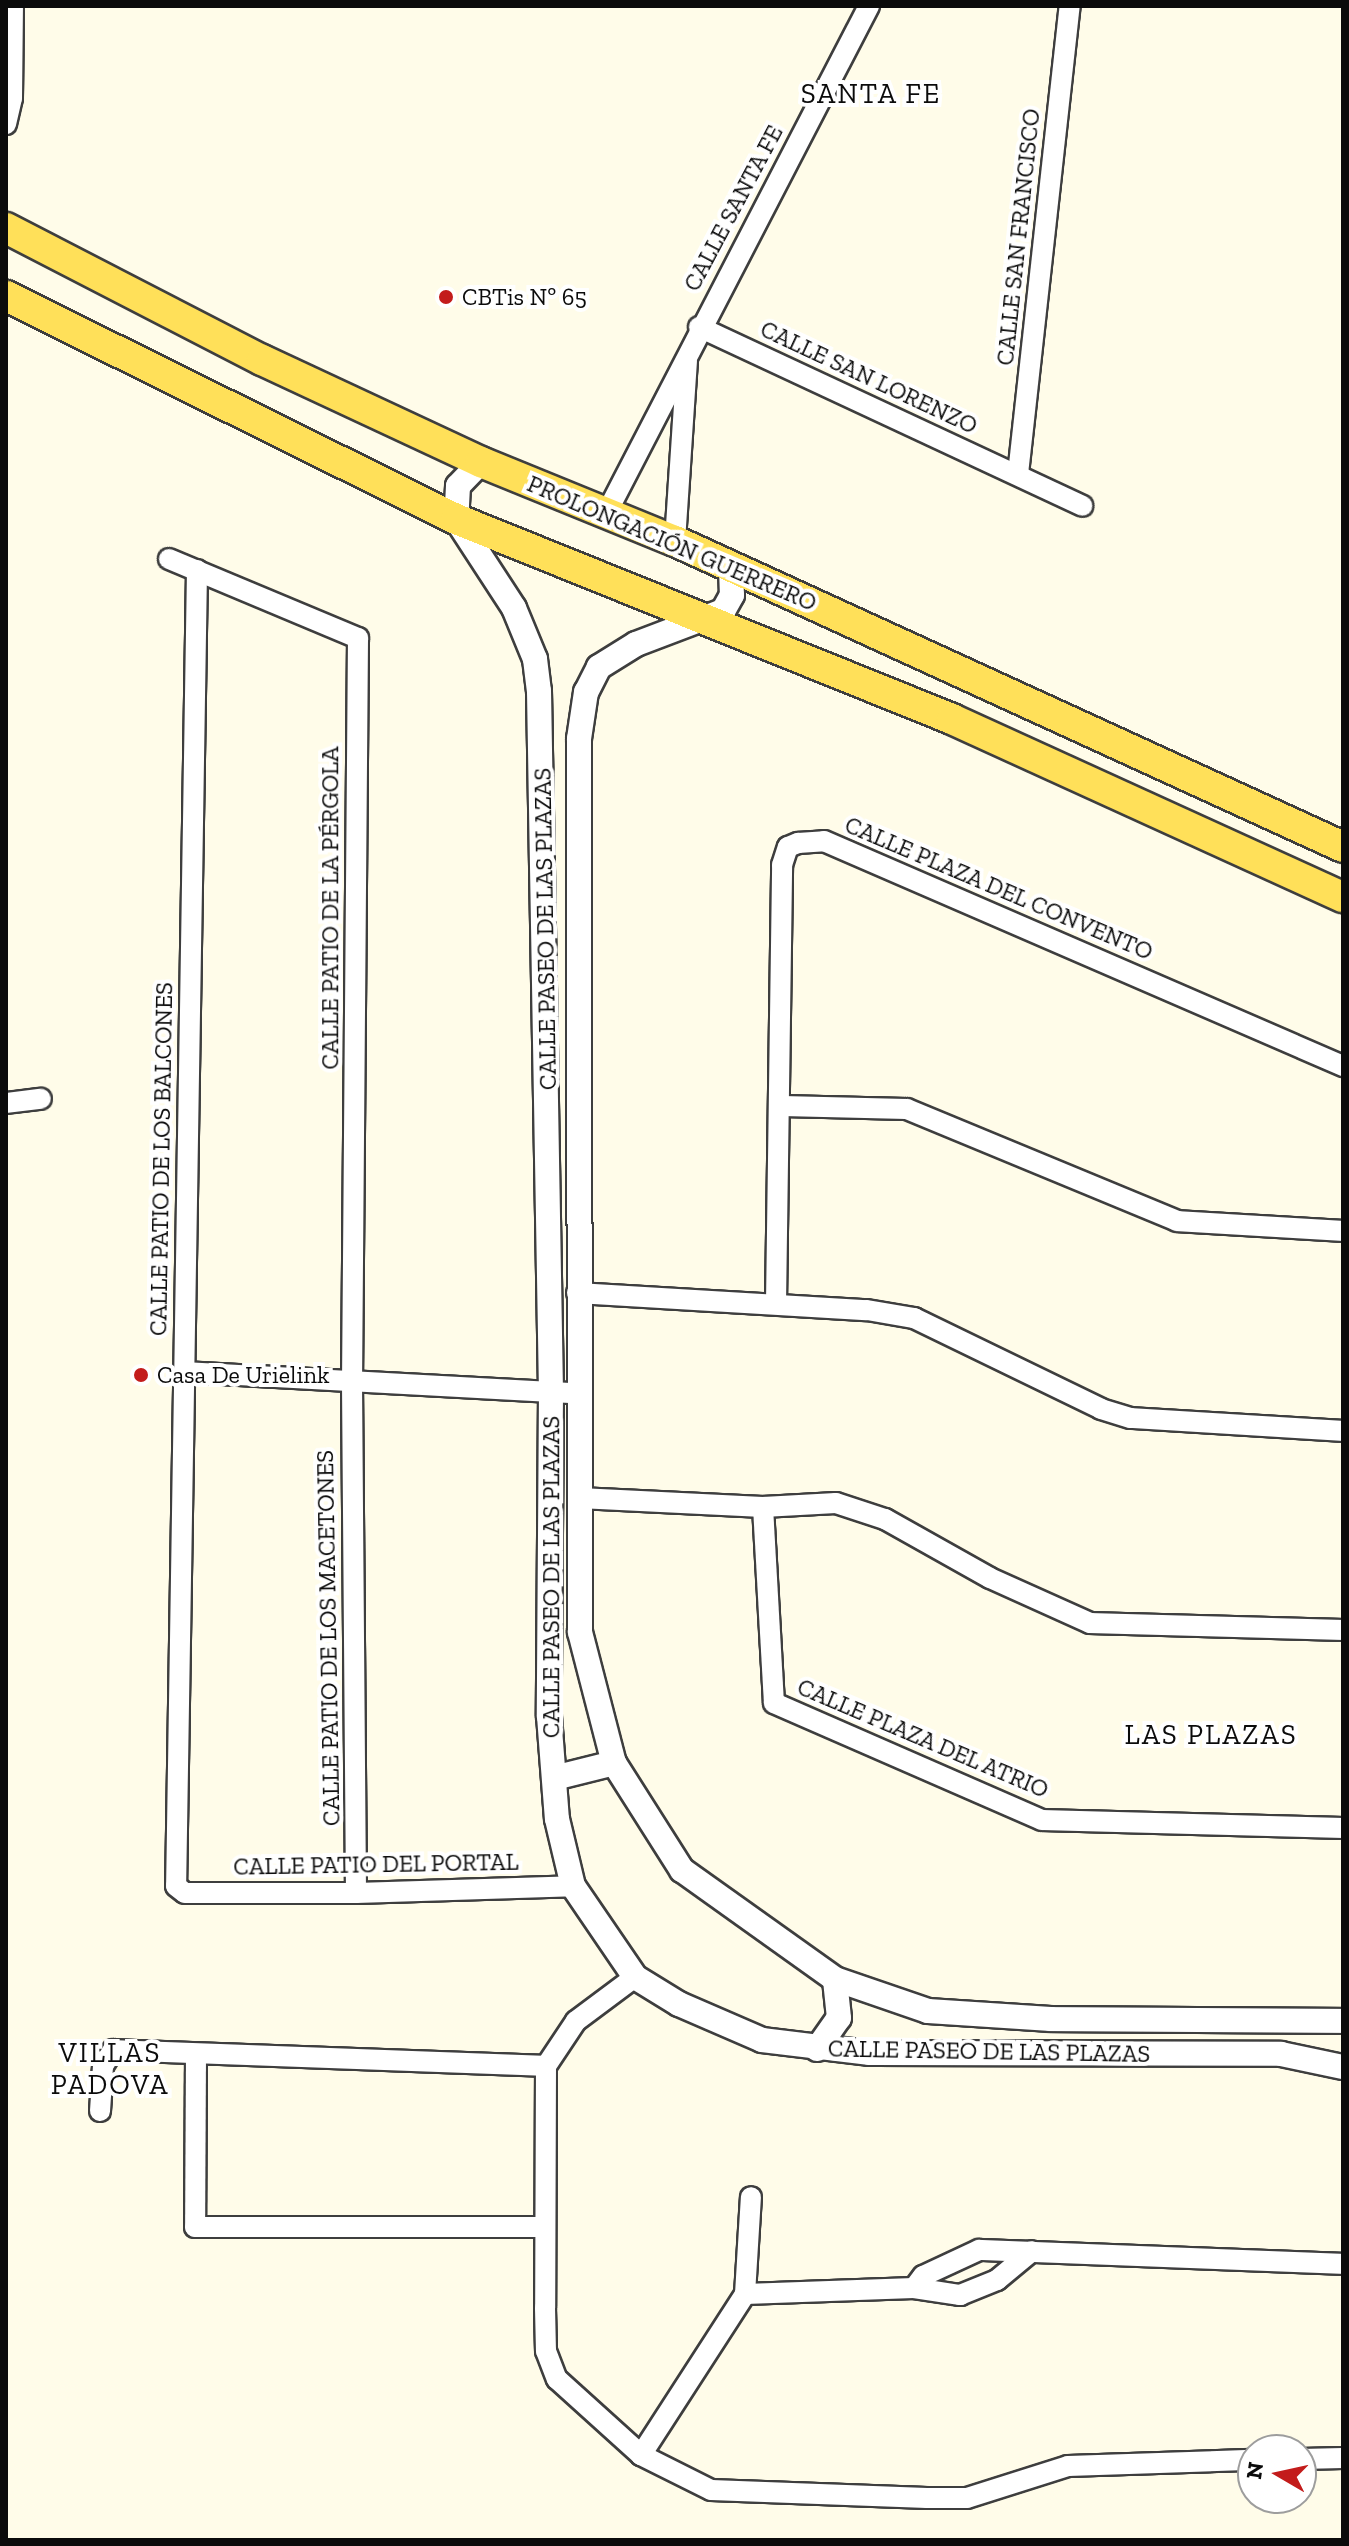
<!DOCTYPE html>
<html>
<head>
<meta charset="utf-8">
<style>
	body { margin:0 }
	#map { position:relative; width:1349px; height:2546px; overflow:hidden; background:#fffce9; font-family:"Zilla Slab",serif }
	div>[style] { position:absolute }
	.roads { filter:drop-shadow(2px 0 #3e3e3e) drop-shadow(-2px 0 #3e3e3e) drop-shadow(0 2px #3e3e3e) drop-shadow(0 -2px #3e3e3e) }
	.minor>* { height:20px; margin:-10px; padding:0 10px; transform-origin:10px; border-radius:10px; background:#fff }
	.tertiary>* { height:24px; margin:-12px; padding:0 12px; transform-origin:12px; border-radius:12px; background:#fff }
	.primary>* { height:30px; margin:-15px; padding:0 15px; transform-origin:15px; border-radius:15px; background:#ffe059 }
	.dots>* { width:22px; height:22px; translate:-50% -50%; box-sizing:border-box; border:4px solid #fff; border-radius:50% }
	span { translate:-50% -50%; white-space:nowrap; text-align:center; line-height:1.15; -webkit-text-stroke:8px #fff; paint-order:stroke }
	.street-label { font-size:24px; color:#0b0b0b }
	.poi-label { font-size:24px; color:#0b0b0b }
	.left { translate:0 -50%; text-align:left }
	.quarter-label { font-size:28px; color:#0b0b0b; letter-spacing:2px }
	.frame { position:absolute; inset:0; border:8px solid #0b0b0b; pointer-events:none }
	.north { position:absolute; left:1237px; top:2434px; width:80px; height:80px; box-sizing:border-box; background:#fff; border:2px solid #9d9d9d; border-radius:50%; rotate:279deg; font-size:22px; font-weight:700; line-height:32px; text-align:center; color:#0b0b0b }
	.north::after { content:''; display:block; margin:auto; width:28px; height:36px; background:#c31c1b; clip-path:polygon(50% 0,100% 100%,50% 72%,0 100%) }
</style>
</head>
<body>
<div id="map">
	<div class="roads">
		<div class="minor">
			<div style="left:6px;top:124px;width:27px;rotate:-77deg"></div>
			<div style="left:12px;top:98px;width:92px;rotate:-89.4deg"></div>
			<div style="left:699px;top:327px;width:423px;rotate:25deg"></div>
			<div style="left:1018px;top:474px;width:471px;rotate:-83.7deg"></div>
			<div style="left:607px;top:512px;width:570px;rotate:-62.63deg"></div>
			<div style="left:675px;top:541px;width:180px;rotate:-86.2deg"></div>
			<div style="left:169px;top:559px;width:205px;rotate:22.7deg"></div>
			<div style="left:358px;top:638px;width:745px;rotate:90.46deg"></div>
			<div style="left:352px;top:1383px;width:510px;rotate:89.55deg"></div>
			<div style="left:197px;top:570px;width:1316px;rotate:90.91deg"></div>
			<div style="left:176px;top:1886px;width:11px;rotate:38deg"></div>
			<div style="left:185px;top:1893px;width:171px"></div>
			<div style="left:356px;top:1893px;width:217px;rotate:-1.8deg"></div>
			<div style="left:6px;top:1103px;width:35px;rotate:-7deg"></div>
			<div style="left:782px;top:1106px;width:125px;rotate:1.4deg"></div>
			<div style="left:907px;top:1109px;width:292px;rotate:22.5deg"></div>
			<div style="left:1177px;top:1221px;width:166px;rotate:3.4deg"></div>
			<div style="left:577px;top:1293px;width:290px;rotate:3.4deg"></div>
			<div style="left:867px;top:1310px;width:48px;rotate:9.7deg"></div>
			<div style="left:914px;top:1318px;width:208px;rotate:25.9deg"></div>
			<div style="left:1101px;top:1409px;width:31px;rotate:17deg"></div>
			<div style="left:1131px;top:1418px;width:212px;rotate:3.5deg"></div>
			<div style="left:776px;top:1304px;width:439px;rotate:-89.2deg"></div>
			<div style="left:782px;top:865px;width:19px;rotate:-72deg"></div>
			<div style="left:788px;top:847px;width:11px;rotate:-22deg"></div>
			<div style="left:798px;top:843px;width:26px;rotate:-4deg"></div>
			<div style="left:824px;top:841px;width:566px;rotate:23.44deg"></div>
			<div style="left:184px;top:1372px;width:395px;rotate:3.1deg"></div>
			<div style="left:579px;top:1498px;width:184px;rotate:2.8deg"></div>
			<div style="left:763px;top:1507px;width:73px;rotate:-3.1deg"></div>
			<div style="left:836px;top:1503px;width:52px;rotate:18.1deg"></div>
			<div style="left:885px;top:1519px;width:120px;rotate:29.3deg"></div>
			<div style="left:990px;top:1578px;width:110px;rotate:24.2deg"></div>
			<div style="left:1090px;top:1623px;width:253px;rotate:1.6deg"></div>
			<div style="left:763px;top:1507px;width:196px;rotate:86.8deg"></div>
			<div style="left:774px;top:1703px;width:292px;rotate:23.6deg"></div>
			<div style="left:1042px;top:1820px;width:301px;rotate:1.5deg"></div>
			<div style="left:635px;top:1977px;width:74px;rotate:143.3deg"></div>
			<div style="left:576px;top:2021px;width:54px;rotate:123.7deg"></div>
			<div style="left:546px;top:2066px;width:242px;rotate:90.2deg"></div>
			<div style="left:545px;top:2308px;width:43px;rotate:88.7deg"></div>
			<div style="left:546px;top:2351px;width:30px;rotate:69deg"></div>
			<div style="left:557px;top:2379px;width:113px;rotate:42.1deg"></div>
			<div style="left:641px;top:2455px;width:78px;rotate:26.6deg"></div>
			<div style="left:711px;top:2490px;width:216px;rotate:2.1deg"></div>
			<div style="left:927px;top:2498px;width:40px"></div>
			<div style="left:967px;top:2498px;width:106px;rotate:-17.6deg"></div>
			<div style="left:1068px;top:2466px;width:185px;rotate:-1.9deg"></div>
			<div style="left:196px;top:2054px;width:173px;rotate:90.3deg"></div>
			<div style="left:195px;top:2227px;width:350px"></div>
			<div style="left:100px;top:2111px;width:45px;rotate:-86.2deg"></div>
			<div style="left:103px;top:2066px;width:19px;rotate:-58deg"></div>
			<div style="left:113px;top:2050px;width:433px;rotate:2.1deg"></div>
			<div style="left:914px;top:2288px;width:15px;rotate:-53deg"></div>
			<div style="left:923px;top:2276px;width:62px;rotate:-24.9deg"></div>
			<div style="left:979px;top:2250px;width:364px;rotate:2.2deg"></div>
			<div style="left:745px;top:2294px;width:97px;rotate:-86.5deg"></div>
			<div style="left:641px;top:2455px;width:192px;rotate:-57.1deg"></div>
			<div style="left:745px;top:2294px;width:169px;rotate:-2deg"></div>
			<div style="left:914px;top:2288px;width:47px;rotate:8.7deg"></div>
			<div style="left:960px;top:2295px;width:40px;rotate:-22deg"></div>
			<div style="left:997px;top:2280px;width:45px;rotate:-39.6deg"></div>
			<div style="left:1301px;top:2459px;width:42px;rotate:-1.4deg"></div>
		</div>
		<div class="tertiary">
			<div style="left:481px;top:462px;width:33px;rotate:134deg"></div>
			<div style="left:458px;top:486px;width:33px;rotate:93deg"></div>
			<div style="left:456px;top:519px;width:106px;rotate:56.9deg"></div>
			<div style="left:514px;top:608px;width:55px;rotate:67.6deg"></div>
			<div style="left:535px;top:659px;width:32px;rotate:83deg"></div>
			<div style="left:539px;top:691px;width:701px;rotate:89.02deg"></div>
			<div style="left:551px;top:1392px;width:324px;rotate:90.4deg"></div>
			<div style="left:549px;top:1716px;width:103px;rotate:85.6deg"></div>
			<div style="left:557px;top:1819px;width:69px;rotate:76.6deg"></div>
			<div style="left:573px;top:1886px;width:110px;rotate:55.7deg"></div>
			<div style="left:635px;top:1977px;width:52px;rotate:31.5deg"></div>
			<div style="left:679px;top:2004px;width:90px;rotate:23.4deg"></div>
			<div style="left:762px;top:2040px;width:109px;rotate:6.9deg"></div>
			<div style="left:870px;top:2053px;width:411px;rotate:0.1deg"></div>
			<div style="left:1281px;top:2054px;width:63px;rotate:11.8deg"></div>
			<div style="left:731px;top:568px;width:27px;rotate:88deg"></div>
			<div style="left:732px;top:595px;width:18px;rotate:119deg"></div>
			<div style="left:723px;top:611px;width:93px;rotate:159.2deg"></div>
			<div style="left:636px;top:644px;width:44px;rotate:148.1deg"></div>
			<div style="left:599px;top:667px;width:28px;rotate:117deg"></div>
			<div style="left:586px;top:692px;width:48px;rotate:98.5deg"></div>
			<div style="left:579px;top:739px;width:893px;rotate:89.94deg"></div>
			<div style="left:580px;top:1632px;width:135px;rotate:75.5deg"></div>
			<div style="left:614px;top:1763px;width:127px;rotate:57.6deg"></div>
			<div style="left:682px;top:1870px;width:188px;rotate:35.5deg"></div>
			<div style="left:835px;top:1979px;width:98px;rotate:19deg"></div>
			<div style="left:928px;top:2011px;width:123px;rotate:3.7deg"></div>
			<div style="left:1051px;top:2019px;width:292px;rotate:0.4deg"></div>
			<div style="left:554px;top:1778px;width:62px;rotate:-14deg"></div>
			<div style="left:817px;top:2049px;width:38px;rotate:-55deg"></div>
			<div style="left:839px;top:2018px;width:39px;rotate:-96deg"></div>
		</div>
		<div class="primary">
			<div style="left:6px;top:228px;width:288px;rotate:27.3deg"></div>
			<div style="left:262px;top:360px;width:242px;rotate:25deg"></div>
			<div style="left:481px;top:462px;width:209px;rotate:22.2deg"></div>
			<div style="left:675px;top:541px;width:735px;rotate:24.61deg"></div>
			<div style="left:6px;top:296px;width:502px;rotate:26.36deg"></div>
			<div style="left:456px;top:519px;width:535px;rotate:21.96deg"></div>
			<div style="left:952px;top:719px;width:430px;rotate:24.5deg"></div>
		</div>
	</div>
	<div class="dots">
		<div style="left:446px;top:297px;background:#c31c1b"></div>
		<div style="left:141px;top:1375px;background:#c31c1b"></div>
	</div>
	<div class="street-label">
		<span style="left:733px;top:208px;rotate:-62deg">CALLE SANTA FE</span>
		<span style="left:1018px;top:237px;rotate:-84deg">CALLE SAN FRANCISCO</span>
		<span style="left:869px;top:377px;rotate:25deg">CALLE SAN LORENZO</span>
		<span style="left:672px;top:543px;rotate:23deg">PROLONGACIÓN GUERRERO</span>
		<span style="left:999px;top:888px;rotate:23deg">CALLE PLAZA DEL CONVENTO</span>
		<span style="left:330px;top:908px;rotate:-90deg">CALLE PATIO DE LA PÉRGOLA</span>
		<span style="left:545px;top:929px;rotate:-91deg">CALLE PASEO DE LAS PLAZAS</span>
		<span style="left:161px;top:1159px;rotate:-89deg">CALLE PATIO DE LOS BALCONES</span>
		<span style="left:551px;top:1577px;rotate:-90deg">CALLE PASEO DE LAS PLAZAS</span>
		<span style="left:328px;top:1638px;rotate:-91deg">CALLE PATIO DE LOS MACETONES</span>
		<span style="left:923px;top:1738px;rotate:23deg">CALLE PLAZA DEL ATRIO</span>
		<span style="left:376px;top:1864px;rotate:-1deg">CALLE PATIO DEL PORTAL</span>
		<span style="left:989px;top:2051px;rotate:1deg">CALLE PASEO DE LAS PLAZAS</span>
	</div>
	<div class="poi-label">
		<span class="left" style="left:462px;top:297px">CBTis Nº 65</span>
		<span class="left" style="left:157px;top:1375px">Casa De Urielink</span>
	</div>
	<div class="quarter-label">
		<span style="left:871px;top:94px">SANTA FE</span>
		<span style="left:1211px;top:1735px">LAS PLAZAS</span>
		<span style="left:110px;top:2069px">VILLAS<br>PADOVA</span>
	</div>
	<div class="frame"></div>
	<div class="north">N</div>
</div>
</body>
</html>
